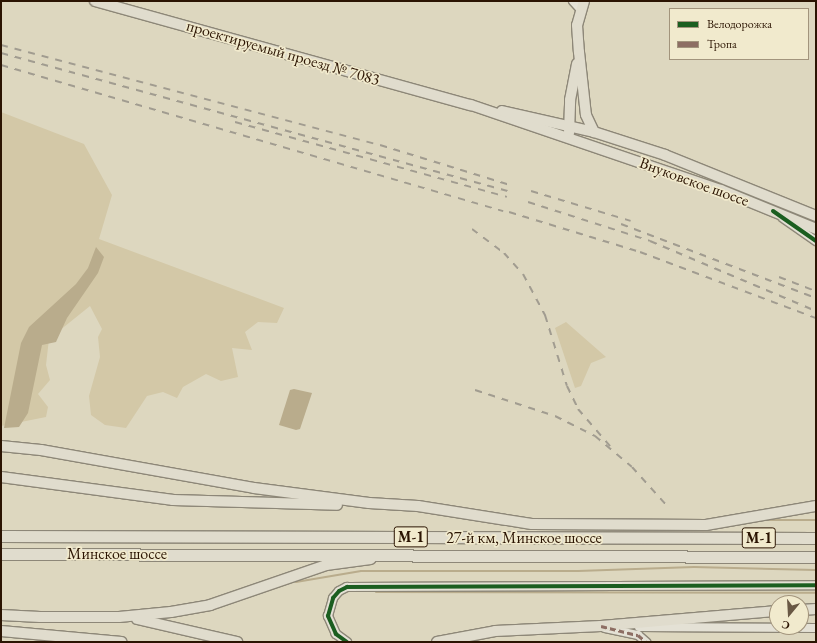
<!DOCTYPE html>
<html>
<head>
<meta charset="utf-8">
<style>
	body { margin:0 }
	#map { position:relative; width:817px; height:643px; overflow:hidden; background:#ddd7bf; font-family:"EB Garamond",serif }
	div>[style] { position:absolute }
	.green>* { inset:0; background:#d3c8a7 }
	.water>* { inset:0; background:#b9ac8c }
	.stream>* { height:2px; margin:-1px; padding:0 1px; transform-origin:1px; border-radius:1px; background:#b9ac8c }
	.roads { filter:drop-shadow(1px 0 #8d8778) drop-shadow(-1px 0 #8d8778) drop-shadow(0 1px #8d8778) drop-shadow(0 -1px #8d8778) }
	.minor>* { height:8px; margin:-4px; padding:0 4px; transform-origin:4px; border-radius:4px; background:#e4e1d5 }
	.major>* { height:10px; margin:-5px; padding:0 5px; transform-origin:5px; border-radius:5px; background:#e0dccd }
	.highway>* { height:11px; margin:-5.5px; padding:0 5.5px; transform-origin:5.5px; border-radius:5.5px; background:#e0dccd }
	.rail>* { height:2px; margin-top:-1px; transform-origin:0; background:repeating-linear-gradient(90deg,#a19c90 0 7px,transparent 0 14px) }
	.quiet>* { height:3px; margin-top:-1.5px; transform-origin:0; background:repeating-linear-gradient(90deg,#8d6e63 0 6px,transparent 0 9px) }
	.cycleway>* { height:4px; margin:-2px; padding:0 2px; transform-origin:2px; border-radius:2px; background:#1b5e20 }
	span { translate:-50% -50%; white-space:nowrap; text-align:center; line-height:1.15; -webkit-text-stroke:3.5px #f1eacd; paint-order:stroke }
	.shield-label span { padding:1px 3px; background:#f1eacd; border:1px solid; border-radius:3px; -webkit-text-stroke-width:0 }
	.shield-label { font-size:15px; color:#2b1402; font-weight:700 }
	.street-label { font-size:16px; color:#2b1402 }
	.frame { position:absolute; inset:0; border:2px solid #2b1402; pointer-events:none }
	.legend { position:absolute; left:669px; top:8px; width:140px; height:52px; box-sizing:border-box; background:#f1eacd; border:1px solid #a2947c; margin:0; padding:5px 7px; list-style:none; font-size:12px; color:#2b1402 }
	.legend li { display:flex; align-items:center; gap:8px; height:20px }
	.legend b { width:20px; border:1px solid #a2947c }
	.north { position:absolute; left:769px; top:595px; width:40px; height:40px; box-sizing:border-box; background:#f1eacd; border:1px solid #a2947c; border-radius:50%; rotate:198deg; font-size:11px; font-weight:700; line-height:16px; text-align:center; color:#2b1402 }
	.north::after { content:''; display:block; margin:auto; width:14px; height:18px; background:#695844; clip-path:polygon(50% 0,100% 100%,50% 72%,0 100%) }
</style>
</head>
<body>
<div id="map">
	<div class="green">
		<div style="clip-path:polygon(1px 112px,84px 144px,112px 195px,99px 239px,284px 308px,277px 323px,258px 322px,245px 332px,252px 350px,232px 348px,238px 377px,221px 381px,206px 374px,183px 387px,177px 398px,163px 392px,147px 396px,126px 428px,105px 425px,91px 415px,89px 396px,100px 357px,98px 337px,102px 329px,90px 306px,49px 339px,46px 365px,50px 380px,38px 394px,48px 407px,46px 417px,1px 426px)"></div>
		<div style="clip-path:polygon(566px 322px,606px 357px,591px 363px,581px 386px,575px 388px,555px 328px)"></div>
	</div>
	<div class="water">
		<div style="clip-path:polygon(96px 247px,104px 257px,98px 273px,67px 318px,56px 342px,42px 345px,28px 413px,19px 427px,4px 428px,21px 343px,29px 327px,76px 284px,88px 268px)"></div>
		<div style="clip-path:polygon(294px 389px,312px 393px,300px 429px,296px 430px,279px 425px,290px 390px)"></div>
	</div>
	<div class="stream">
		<div style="left:765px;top:520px;width:51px"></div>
		<div style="left:296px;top:582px;width:66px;rotate:-9.6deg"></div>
		<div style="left:361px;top:571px;width:217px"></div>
		<div style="left:578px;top:571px;width:116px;rotate:-2deg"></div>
		<div style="left:694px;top:567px;width:122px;rotate:1.4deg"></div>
		<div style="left:376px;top:592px;width:440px;rotate:0.1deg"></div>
	</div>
	<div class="roads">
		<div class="minor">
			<div style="left:573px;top:1px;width:12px;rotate:48deg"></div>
			<div style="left:783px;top:218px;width:40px;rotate:34.9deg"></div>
			<div style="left:639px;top:627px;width:177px;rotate:0.3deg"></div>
			<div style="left:605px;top:628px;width:34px;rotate:12deg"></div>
			<div style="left:638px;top:635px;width:11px;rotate:41deg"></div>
			<div style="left:347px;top:642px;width:14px;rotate:-144deg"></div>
			<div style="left:336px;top:634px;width:20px;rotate:-114deg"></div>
			<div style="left:328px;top:616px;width:19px;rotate:-74deg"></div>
			<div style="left:333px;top:598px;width:9px;rotate:-49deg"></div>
			<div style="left:339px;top:591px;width:9px;rotate:-27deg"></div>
			<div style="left:347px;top:587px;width:469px;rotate:-0.2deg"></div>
		</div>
		<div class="major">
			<div style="left:95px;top:1px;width:390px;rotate:15.5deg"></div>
			<div style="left:471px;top:105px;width:264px;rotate:18.8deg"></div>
			<div style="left:721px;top:190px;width:103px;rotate:22.3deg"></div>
			<div style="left:584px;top:1px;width:25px;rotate:106deg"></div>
			<div style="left:577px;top:25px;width:27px;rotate:86deg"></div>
			<div style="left:579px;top:52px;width:63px;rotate:83.7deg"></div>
			<div style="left:586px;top:115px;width:19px;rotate:65deg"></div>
			<div style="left:502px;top:111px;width:94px;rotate:12.9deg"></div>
			<div style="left:594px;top:132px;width:75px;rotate:17.9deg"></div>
			<div style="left:665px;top:155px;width:163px;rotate:22deg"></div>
			<div style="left:569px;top:133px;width:33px;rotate:-88deg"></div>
			<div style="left:570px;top:100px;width:37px;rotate:-79deg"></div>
			<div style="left:1px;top:446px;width:40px;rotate:5.7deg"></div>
			<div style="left:41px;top:450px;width:216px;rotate:10.1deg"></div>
			<div style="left:254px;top:488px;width:116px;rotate:7.4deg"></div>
			<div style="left:369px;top:503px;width:49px;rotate:3.5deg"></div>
			<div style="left:418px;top:506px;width:115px;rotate:9deg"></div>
			<div style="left:532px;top:524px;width:174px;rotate:0.3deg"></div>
			<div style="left:706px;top:525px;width:112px;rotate:-9.8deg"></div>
			<div style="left:1px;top:477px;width:174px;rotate:7.6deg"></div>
			<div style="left:173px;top:500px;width:164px;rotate:1.7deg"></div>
			<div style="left:801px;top:610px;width:15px;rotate:-4deg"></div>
			<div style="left:1px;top:615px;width:39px;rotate:3deg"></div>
			<div style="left:40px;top:617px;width:79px"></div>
			<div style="left:119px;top:617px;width:52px;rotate:-5.5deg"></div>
			<div style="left:171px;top:612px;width:40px;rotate:-10deg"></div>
			<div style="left:210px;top:605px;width:123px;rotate:-19deg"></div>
			<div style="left:326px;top:565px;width:45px;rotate:-7.6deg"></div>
			<div style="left:137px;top:619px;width:103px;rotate:13deg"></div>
			<div style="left:1px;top:631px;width:121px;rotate:5.2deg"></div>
			<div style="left:437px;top:642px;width:59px;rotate:-10.7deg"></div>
			<div style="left:495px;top:631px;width:106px;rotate:-2.7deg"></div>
			<div style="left:601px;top:626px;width:177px;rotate:-4.9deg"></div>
		</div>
		<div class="highway">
			<div style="left:1px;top:536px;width:815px;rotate:0.14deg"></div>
			<div style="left:1px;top:554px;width:815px;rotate:0.21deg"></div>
		</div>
	</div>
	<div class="rail">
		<div style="left:1px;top:45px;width:392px;rotate:14.8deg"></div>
		<div style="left:380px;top:145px;width:136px;rotate:17.1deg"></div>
		<div style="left:1px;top:53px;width:525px;rotate:15.23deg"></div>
		<div style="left:1px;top:65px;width:523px;rotate:16.22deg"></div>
		<div style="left:235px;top:122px;width:282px;rotate:15.4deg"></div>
		<div style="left:531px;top:191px;width:104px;rotate:16.7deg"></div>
		<div style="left:528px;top:202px;width:128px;rotate:17.7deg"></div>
		<div style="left:650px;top:241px;width:180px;rotate:22.9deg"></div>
		<div style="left:509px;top:212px;width:137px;rotate:17deg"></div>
		<div style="left:640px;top:252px;width:188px;rotate:20.6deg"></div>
		<div style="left:621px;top:224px;width:209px;rotate:20.8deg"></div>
		<div style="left:472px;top:229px;width:40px;rotate:37deg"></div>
		<div style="left:504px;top:253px;width:28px;rotate:48deg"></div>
		<div style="left:523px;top:274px;width:47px;rotate:61.8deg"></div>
		<div style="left:545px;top:315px;width:74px;rotate:72.8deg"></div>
		<div style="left:567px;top:386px;width:25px;rotate:64deg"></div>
		<div style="left:578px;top:409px;width:49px;rotate:49.1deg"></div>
		<div style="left:779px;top:277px;width:40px;rotate:21deg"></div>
		<div style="left:475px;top:390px;width:84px;rotate:18deg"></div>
		<div style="left:555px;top:416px;width:45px;rotate:26.6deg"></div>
		<div style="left:595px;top:436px;width:48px;rotate:40deg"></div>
		<div style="left:632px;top:467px;width:55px;rotate:47.9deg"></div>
	</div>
	<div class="quiet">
		<div style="left:601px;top:626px;width:38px;rotate:14deg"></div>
		<div style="left:638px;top:635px;width:11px;rotate:41deg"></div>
	</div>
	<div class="cycleway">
		<div style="left:773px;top:211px;width:52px;rotate:34.9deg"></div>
		<div style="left:347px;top:642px;width:14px;rotate:-144deg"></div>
		<div style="left:336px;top:634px;width:20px;rotate:-114deg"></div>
		<div style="left:328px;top:616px;width:19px;rotate:-74deg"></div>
		<div style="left:333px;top:598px;width:9px;rotate:-49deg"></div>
		<div style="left:339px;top:591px;width:9px;rotate:-27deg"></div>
		<div style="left:347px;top:587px;width:469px;rotate:-0.2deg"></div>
	</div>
	<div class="shield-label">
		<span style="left:411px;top:537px">М-1</span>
		<span style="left:759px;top:538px">М-1</span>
	</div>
	<div class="street-label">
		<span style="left:283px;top:53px;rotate:16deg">проектируемый проезд № 7083</span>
		<span style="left:694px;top:182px;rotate:20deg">Внуковское шоссе</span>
		<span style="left:524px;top:538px">27-й км, Минское шоссе</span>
		<span style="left:117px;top:554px">Минское шоссе</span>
	</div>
	<div class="frame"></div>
	<ul class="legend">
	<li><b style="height:5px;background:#1b5e20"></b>Велодорожка</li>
	<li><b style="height:5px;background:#8d6e63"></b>Тропа</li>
	</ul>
	<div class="north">С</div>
</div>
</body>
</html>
